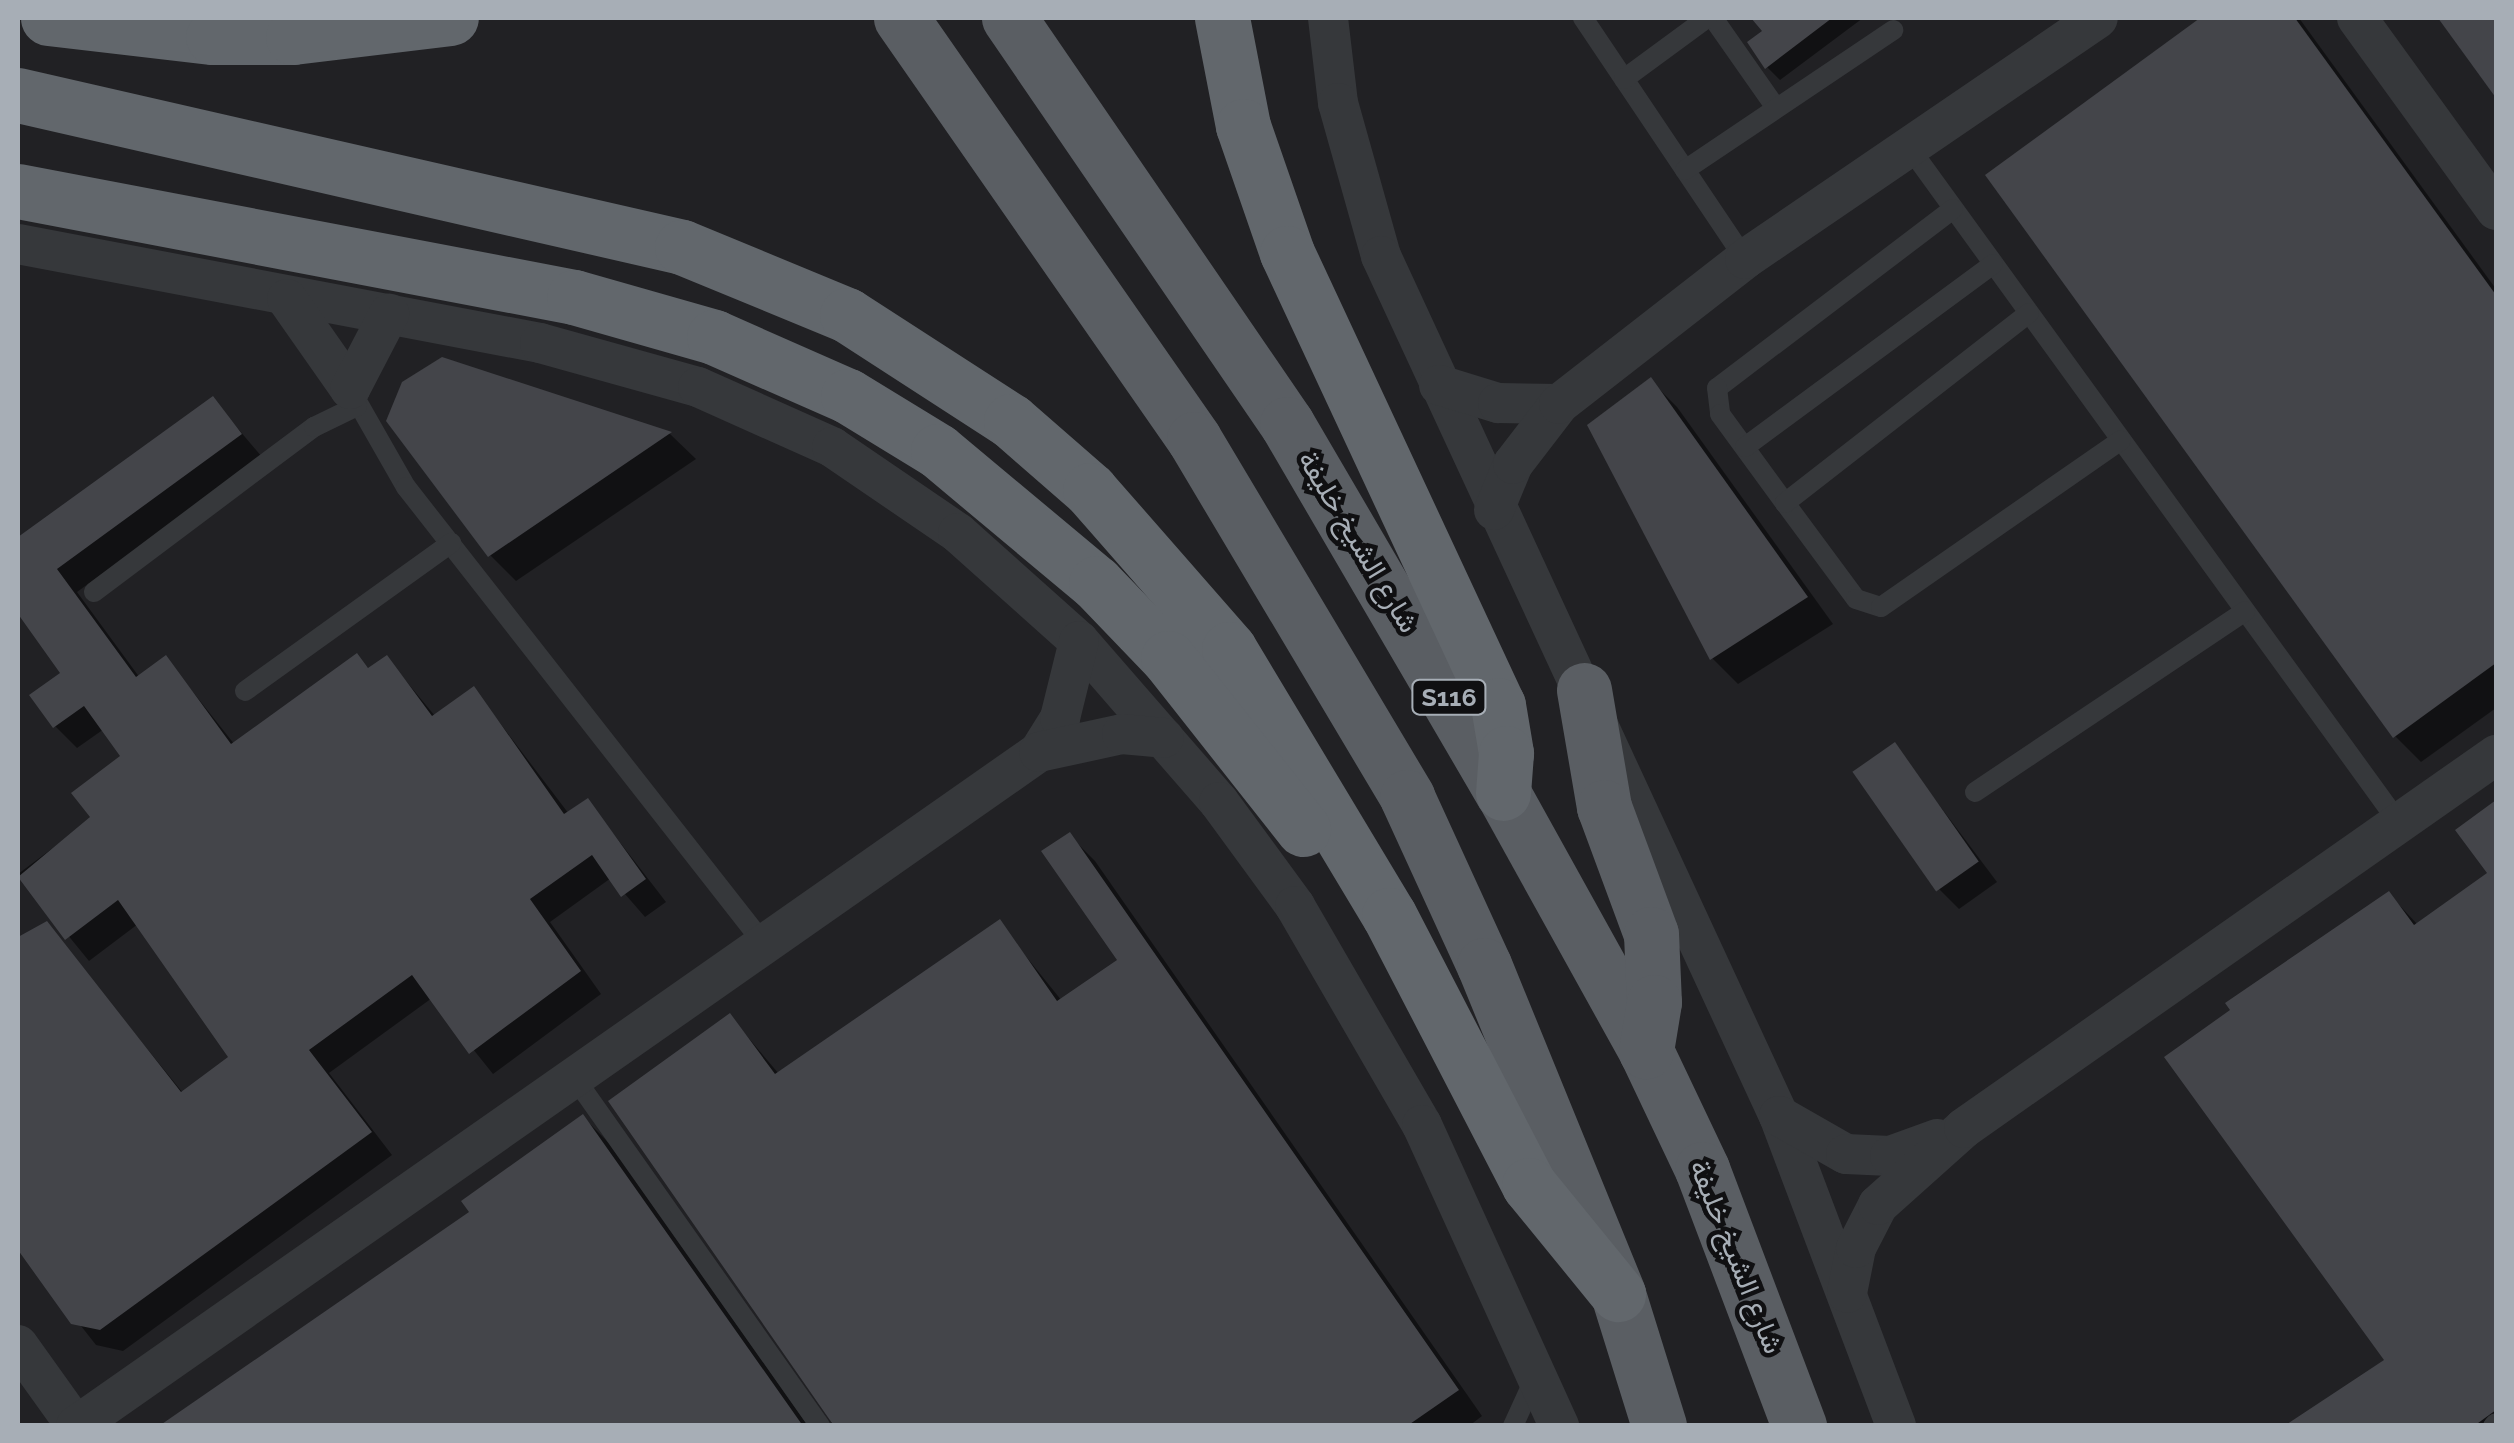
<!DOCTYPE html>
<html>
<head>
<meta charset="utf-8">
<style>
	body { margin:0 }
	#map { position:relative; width:2514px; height:1443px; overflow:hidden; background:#151517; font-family:Raleway,Vazirmatn,sans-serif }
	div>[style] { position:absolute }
	.built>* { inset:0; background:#212124; transform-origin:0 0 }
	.shadow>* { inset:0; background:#0007 }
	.building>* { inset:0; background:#44454a; transform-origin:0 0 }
	.service>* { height:20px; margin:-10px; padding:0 10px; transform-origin:10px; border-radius:10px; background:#36383b }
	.minor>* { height:40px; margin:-20px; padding:0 20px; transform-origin:20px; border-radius:20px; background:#36383b }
	.trunk>* { height:55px; margin:-27.5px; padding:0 27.5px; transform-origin:27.5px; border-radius:27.5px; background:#5a5e63 }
	.motorway>* { height:55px; margin:-27.5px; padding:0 27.5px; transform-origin:27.5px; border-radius:27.5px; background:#62676c }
	span { translate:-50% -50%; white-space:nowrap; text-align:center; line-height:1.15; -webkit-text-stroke:9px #101012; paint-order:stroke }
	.shield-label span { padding:2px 8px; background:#101012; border:2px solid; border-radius:8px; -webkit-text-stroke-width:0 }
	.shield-label { font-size:25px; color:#a7aeb6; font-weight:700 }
	.street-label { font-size:28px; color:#a7aeb6 }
	.frame { position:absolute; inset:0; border:20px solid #a7aeb6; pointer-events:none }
</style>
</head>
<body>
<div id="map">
	<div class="built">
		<div style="left:18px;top:18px;width:2478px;height:1407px"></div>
	</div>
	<div class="shadow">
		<div style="clip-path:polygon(1754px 18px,1863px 18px,1780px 80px,1767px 67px,1765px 31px)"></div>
		<div style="clip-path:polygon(2205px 18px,2299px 18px,2496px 289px,2496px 708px,2421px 762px,2395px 736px,1989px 175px)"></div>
		<div style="clip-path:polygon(2441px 18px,2496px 18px,2496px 94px)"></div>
		<div style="clip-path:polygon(443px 360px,670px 434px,696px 459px,516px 581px,490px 555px)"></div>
		<div style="clip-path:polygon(1651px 381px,1677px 407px,1833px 624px,1738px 684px,1712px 658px)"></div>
		<div style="clip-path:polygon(213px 399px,262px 457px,77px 592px,140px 678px,166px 658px,235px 745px,357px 657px,370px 670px,387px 658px,435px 716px,474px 689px,569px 814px,588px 801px,666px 902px,645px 917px,611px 878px,550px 922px,601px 994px,493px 1074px,432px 998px,329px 1073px,392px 1155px,123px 1351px,96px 1345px,18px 1246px,18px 999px,31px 989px,18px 965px,18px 940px,46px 924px,183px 1093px,231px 1057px,138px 924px,89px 961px,18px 874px,93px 818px,124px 756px,104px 729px,77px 748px,55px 726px,64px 673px,18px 610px,18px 540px)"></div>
		<div style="clip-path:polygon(1894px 745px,1997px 882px,1959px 909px,1939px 889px)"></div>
		<div style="clip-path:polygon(2496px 803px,2496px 1426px,2292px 1426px,2388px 1361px,2389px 894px,2418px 925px,2490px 873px,2459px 831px)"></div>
		<div style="clip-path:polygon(1069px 835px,1095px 861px,1482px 1416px,1469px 1426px,832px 1426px,730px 1016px,779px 1074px,999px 923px,1062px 1001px,1121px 960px)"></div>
		<div style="clip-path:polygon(583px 1117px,609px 1143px,808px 1426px,174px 1426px,472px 1213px)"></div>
	</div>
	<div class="building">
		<div style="clip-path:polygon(1751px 18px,1832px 18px,1765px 69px,1747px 42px,1762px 31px)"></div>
		<div style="clip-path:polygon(2200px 18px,2295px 18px,2496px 295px,2496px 663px,2393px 738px,1985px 175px)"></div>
		<div style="clip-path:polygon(2438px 18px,2496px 18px,2496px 98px)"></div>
		<div style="clip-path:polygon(442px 357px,672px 432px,488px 557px,386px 421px,402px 382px)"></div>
		<div style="clip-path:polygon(1651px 377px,1808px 597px,1710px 660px,1587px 425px)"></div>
		<div style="clip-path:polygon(213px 396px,242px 434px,57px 569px,136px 677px,166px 655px,231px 744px,357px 653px,368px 668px,387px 655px,432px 716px,474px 686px,564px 814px,588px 798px,646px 879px,621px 897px,592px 855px,530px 899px,581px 971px,469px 1054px,412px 975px,309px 1050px,372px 1132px,100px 1330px,71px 1324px,18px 1250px,18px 937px,47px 921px,181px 1092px,228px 1057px,118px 900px,65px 940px,18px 877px,90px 817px,71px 793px,120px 756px,84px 706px,53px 728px,29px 695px,60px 673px,18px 614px,18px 537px)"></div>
		<div style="left:1895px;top:742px;width:146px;height:52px;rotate:55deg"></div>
		<div style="clip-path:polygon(2496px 800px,2496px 1410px,2474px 1426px,2284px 1426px,2384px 1360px,2164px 1057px,2230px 1010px,2225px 1003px,2389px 891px,2414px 925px,2487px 873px,2455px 830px)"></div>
		<div style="clip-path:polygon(1070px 832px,1459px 1390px,1407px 1426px,834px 1426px,608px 1101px,730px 1013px,775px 1074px,1000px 919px,1057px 1001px,1117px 960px,1041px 851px)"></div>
		<div style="clip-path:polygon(583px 1114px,803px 1426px,159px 1426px,469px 1212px,461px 1201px)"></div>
	</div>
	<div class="service">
		<div style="left:1583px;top:18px;width:290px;rotate:56.1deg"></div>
		<div style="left:1713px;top:18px;width:110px;rotate:55deg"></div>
		<div style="left:1624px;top:79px;width:103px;rotate:-36.3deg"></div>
		<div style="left:1909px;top:147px;width:835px;rotate:54.06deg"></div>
		<div style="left:1685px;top:170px;width:251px;rotate:-33.9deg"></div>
		<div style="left:1953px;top:209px;width:296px;rotate:142.8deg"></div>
		<div style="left:1717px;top:388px;width:26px;rotate:83deg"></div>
		<div style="left:1720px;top:414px;width:110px;rotate:53.9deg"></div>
		<div style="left:1785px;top:503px;width:119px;rotate:53.5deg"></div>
		<div style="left:1856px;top:599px;width:26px;rotate:18deg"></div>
		<div style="left:1881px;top:607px;width:292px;rotate:-34.8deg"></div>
		<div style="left:350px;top:389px;width:113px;rotate:60.3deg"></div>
		<div style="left:406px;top:487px;width:581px;rotate:51.93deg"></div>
		<div style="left:1745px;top:447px;width:308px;rotate:-36.4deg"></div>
		<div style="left:1785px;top:503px;width:309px;rotate:-37.9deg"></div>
		<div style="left:94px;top:592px;width:275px;rotate:-36.9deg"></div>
		<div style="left:314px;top:427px;width:48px;rotate:-26deg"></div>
		<div style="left:245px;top:691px;width:254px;rotate:-35.7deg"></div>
		<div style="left:1975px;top:792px;width:325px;rotate:-33.8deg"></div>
		<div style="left:574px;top:1077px;width:427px;rotate:54.8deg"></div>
		<div style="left:1513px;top:1426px;width:51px;rotate:-65.5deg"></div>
		<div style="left:2493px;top:1426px;width:4px;rotate:-45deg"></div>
	</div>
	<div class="minor">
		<div style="left:1328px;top:18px;width:86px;rotate:83.3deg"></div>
		<div style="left:1338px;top:103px;width:159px;rotate:74.3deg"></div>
		<div style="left:1381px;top:256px;width:948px;rotate:65.17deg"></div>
		<div style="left:1779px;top:1116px;width:331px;rotate:69.3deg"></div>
		<div style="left:2357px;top:18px;width:237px;rotate:54.1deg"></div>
		<div style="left:18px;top:244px;width:531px;rotate:10.74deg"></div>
		<div style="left:540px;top:343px;width:164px;rotate:15.6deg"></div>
		<div style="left:698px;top:387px;width:147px;rotate:24.1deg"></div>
		<div style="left:832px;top:447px;width:153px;rotate:34.3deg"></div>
		<div style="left:958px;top:533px;width:162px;rotate:41.8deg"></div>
		<div style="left:1079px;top:641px;width:213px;rotate:49deg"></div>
		<div style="left:1219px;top:802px;width:129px;rotate:53.8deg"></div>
		<div style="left:1295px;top:906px;width:253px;rotate:59.9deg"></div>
		<div style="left:1422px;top:1125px;width:331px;rotate:65.5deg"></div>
		<div style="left:287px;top:299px;width:110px;rotate:55deg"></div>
		<div style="left:1439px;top:385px;width:62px;rotate:17deg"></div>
		<div style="left:1498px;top:403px;width:61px;rotate:0.9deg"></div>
		<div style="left:350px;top:389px;width:85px;rotate:-62.5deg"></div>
		<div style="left:1494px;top:510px;width:50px;rotate:-67.6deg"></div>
		<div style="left:1513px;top:464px;width:76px;rotate:-52.5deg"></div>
		<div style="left:1559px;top:404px;width:236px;rotate:-37.9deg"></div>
		<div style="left:1745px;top:259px;width:427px;rotate:-34.3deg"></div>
		<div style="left:1039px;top:752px;width:40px;rotate:-58deg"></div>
		<div style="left:1060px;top:718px;width:79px;rotate:-76.1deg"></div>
		<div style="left:1779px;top:1116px;width:77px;rotate:29.6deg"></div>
		<div style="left:1846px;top:1154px;width:44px;rotate:2.6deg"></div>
		<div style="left:1890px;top:1156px;width:50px;rotate:-19.9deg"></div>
		<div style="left:1847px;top:1293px;width:46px;rotate:-78.7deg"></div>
		<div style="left:1856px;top:1248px;width:48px;rotate:-62.9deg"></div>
		<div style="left:1878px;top:1205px;width:115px;rotate:-41.8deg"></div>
		<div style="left:1964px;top:1128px;width:650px;rotate:-35.04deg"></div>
		<div style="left:18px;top:1345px;width:100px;rotate:54.4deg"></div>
		<div style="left:76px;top:1426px;width:1175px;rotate:-34.99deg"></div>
		<div style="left:1039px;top:752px;width:85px;rotate:-12.2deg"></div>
		<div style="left:1122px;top:734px;width:42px;rotate:5.4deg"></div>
	</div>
	<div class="trunk">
		<div style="left:901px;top:18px;width:513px;rotate:55.16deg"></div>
		<div style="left:1194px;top:439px;width:417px;rotate:59.2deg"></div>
		<div style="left:1407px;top:797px;width:185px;rotate:65.4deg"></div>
		<div style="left:1484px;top:965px;width:355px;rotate:67.8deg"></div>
		<div style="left:1618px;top:1294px;width:138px;rotate:72.7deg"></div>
		<div style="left:1009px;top:18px;width:492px;rotate:55.6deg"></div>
		<div style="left:1287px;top:424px;width:428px;rotate:59.7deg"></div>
		<div style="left:1503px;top:793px;width:295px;rotate:61deg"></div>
		<div style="left:1646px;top:1051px;width:131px;rotate:64.6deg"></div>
		<div style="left:1702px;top:1169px;width:275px;rotate:69.3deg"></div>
		<div style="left:1584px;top:690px;width:119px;rotate:80.3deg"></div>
		<div style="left:1604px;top:807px;width:135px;rotate:69.7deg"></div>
		<div style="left:1651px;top:934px;width:68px;rotate:87.5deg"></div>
		<div style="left:1654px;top:1002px;width:50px;rotate:99.3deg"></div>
	</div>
	<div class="motorway">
		<div style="left:48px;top:18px;width:166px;rotate:6.6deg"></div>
		<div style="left:213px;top:37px;width:80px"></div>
		<div style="left:293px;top:37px;width:159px;rotate:-6.9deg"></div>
		<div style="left:1222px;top:18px;width:110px;rotate:79deg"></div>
		<div style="left:1243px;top:126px;width:134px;rotate:70.9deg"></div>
		<div style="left:1287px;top:253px;width:499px;rotate:65deg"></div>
		<div style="left:1498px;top:705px;width:49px;rotate:80.5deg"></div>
		<div style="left:1506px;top:753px;width:40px;rotate:94.3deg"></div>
		<div style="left:18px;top:95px;width:681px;rotate:12.89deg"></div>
		<div style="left:682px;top:247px;width:178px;rotate:22.4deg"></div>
		<div style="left:847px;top:315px;width:195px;rotate:32.9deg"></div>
		<div style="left:1011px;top:421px;width:105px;rotate:41.1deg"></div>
		<div style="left:1090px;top:490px;width:211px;rotate:48.8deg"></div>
		<div style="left:1229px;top:649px;width:310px;rotate:59deg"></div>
		<div style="left:1389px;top:915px;width:304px;rotate:62.6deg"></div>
		<div style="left:1529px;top:1185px;width:141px;rotate:50.8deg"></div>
		<div style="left:18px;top:191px;width:566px;rotate:10.79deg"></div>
		<div style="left:574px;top:297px;width:146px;rotate:15.9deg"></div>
		<div style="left:714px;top:337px;width:146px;rotate:23.8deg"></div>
		<div style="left:848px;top:396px;width:105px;rotate:31.4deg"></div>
		<div style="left:938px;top:451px;width:206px;rotate:39.9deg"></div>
		<div style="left:1096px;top:583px;width:104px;rotate:46.2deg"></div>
		<div style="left:1168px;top:658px;width:218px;rotate:51.7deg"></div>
	</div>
	<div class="shield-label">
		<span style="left:1449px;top:697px">S116</span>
	</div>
	<div class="street-label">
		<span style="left:1358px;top:542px;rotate:59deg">شارع الشيخ خليفة</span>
		<span style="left:1736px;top:1257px;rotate:68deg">شارع الشيخ خليفة</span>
	</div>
	<div class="frame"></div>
</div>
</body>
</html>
